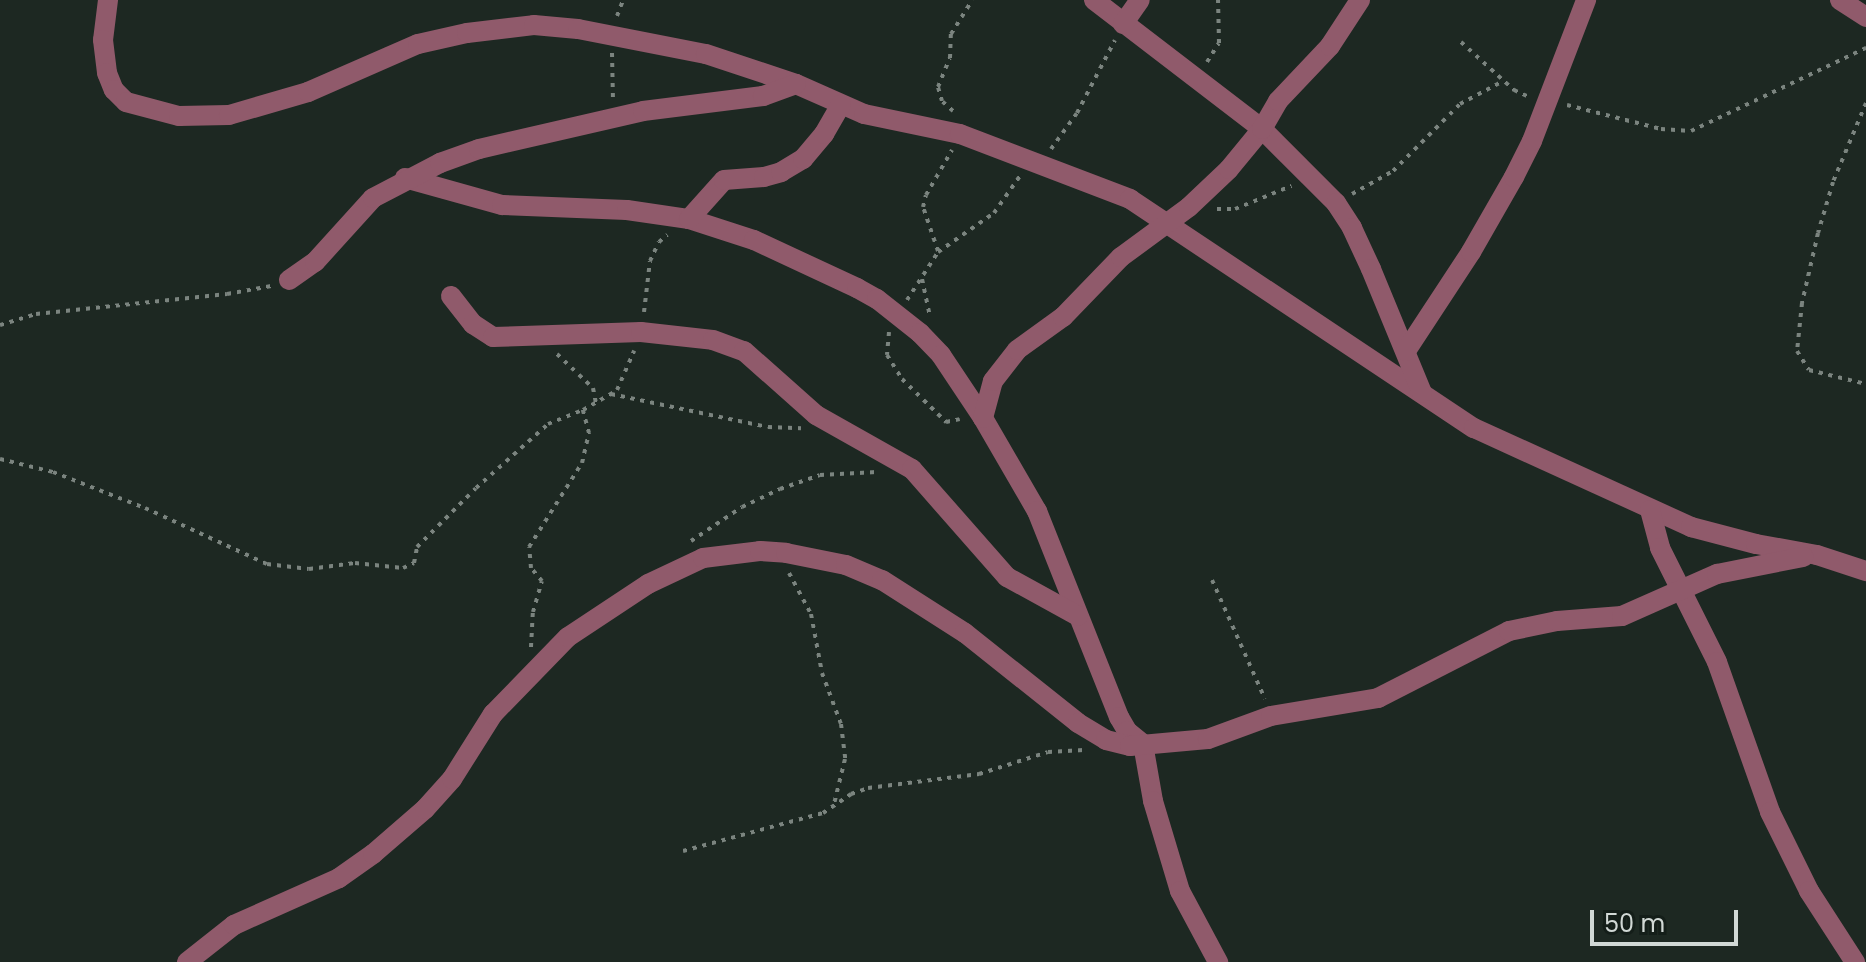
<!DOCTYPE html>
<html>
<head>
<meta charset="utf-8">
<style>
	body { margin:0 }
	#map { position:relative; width:1866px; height:962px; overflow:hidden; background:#1d2822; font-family:Poppins,sans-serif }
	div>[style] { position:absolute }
	.path>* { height:4px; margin-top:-2px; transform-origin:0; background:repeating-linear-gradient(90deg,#7b847f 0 4px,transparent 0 10px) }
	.minor>* { height:20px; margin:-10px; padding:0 10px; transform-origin:10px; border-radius:10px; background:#905a6b }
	span { translate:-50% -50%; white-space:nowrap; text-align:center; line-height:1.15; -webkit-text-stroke:6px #141e19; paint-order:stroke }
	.scale { position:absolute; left:1590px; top:910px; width:148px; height:36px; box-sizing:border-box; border:4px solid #d1d8d5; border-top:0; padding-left:10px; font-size:24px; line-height:28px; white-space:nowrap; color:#d1d8d5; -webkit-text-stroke:6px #141e19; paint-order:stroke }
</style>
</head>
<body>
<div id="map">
	<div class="path">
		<div style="left:617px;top:16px;width:17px;rotate:-69deg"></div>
		<div style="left:1461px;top:42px;width:72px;rotate:42.2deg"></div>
		<div style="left:1514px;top:90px;width:19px;rotate:25deg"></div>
		<div style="left:612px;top:53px;width:47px;rotate:88.8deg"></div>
		<div style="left:1207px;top:62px;width:22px;rotate:-58deg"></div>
		<div style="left:1219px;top:43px;width:43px;rotate:-91.3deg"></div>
		<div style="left:1866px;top:103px;width:86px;rotate:112.7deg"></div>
		<div style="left:1833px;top:182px;width:53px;rotate:106.4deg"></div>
		<div style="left:1818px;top:233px;width:72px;rotate:102.9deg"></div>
		<div style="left:1802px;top:303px;width:48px;rotate:95.9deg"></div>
		<div style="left:1797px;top:351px;width:22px;rotate:58deg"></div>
		<div style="left:1809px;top:370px;width:59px;rotate:13.8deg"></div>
		<div style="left:1567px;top:105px;width:97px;rotate:14.3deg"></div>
		<div style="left:1661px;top:129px;width:30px;rotate:4deg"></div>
		<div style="left:1691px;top:131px;width:194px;rotate:-25.4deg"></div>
		<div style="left:953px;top:111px;width:15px;rotate:-138deg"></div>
		<div style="left:942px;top:101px;width:15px;rotate:-106deg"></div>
		<div style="left:938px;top:87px;width:31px;rotate:-68deg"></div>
		<div style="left:950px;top:58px;width:24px;rotate:-88deg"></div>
		<div style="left:951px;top:34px;width:40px;rotate:-58deg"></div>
		<div style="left:1051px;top:149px;width:44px;rotate:-54.2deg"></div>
		<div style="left:1077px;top:113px;width:82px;rotate:-62.5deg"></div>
		<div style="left:1352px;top:194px;width:47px;rotate:-29.3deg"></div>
		<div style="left:1393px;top:171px;width:95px;rotate:-45deg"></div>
		<div style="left:1460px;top:104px;width:49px;rotate:-28.1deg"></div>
		<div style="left:1217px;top:209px;width:18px"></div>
		<div style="left:1235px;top:209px;width:61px;rotate:-22.3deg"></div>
		<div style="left:938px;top:251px;width:46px;rotate:-108.8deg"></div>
		<div style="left:923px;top:207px;width:12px;rotate:-76deg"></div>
		<div style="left:926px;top:195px;width:52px;rotate:-60deg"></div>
		<div style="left:922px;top:279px;width:38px;rotate:78deg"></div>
		<div style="left:907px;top:300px;width:57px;rotate:-57.1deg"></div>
		<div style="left:938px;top:252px;width:68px;rotate:-34.9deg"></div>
		<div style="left:994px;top:213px;width:45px;rotate:-54.9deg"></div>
		<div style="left:644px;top:312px;width:51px;rotate:-83.3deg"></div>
		<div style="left:650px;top:261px;width:21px;rotate:-65deg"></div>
		<div style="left:659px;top:242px;width:11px;rotate:-41deg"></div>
		<div style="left:0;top:325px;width:38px;rotate:-17deg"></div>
		<div style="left:36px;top:314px;width:192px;rotate:-6deg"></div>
		<div style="left:227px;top:294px;width:45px;rotate:-10.3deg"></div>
		<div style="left:889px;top:332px;width:23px;rotate:95deg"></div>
		<div style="left:887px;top:355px;width:28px;rotate:58deg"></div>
		<div style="left:902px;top:379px;width:62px;rotate:44.3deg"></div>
		<div style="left:946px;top:422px;width:14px;rotate:-12deg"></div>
		<div style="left:557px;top:354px;width:50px;rotate:43.4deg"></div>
		<div style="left:593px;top:388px;width:15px;rotate:79deg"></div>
		<div style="left:611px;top:394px;width:160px;rotate:11.9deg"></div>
		<div style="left:768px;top:427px;width:33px;rotate:2deg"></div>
		<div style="left:0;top:459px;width:55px;rotate:13.8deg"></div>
		<div style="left:53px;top:472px;width:99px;rotate:21.4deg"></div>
		<div style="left:145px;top:508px;width:134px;rotate:24.7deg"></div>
		<div style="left:267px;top:564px;width:42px;rotate:6.8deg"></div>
		<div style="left:309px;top:569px;width:46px;rotate:-7.4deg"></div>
		<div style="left:355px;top:563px;width:48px;rotate:5.9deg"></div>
		<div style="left:403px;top:568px;width:12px;rotate:-24deg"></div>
		<div style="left:414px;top:563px;width:16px;rotate:-79deg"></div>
		<div style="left:417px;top:547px;width:83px;rotate:-45deg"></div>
		<div style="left:476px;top:488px;width:96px;rotate:-41.6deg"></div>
		<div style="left:548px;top:424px;width:38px;rotate:-22deg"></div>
		<div style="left:583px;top:410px;width:39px;rotate:-30deg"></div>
		<div style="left:617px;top:390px;width:43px;rotate:-66.4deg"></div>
		<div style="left:691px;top:541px;width:61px;rotate:-33.7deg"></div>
		<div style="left:742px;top:507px;width:42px;rotate:-25.3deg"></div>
		<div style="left:780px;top:489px;width:42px;rotate:-19.3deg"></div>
		<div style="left:820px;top:475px;width:57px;rotate:-3deg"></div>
		<div style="left:789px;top:573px;width:47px;rotate:61.8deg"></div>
		<div style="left:811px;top:614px;width:60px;rotate:79.4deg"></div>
		<div style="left:822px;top:673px;width:54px;rotate:69.6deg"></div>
		<div style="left:841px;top:724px;width:35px;rotate:83deg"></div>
		<div style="left:845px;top:759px;width:46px;rotate:103.7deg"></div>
		<div style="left:1212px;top:580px;width:130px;rotate:66deg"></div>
		<div style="left:531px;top:647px;width:35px;rotate:-87deg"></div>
		<div style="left:533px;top:612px;width:32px;rotate:-74deg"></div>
		<div style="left:542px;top:581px;width:17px;rotate:-130deg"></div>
		<div style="left:531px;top:568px;width:21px;rotate:-95deg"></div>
		<div style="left:529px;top:547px;width:99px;rotate:-57.8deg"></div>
		<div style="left:582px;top:463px;width:31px;rotate:-77deg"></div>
		<div style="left:589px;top:433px;width:24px;rotate:-105deg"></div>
		<div style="left:683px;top:851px;width:145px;rotate:-15.2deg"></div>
		<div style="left:823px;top:813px;width:34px;rotate:-34deg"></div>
		<div style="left:851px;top:794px;width:18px;rotate:-19deg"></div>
		<div style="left:868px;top:788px;width:112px;rotate:-7.2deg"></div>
		<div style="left:979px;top:774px;width:72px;rotate:-17.7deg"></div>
		<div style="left:1048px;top:752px;width:36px;rotate:-3deg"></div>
	</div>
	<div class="minor">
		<div style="left:108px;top:0;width:40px;rotate:97.1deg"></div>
		<div style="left:103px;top:40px;width:33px;rotate:83deg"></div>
		<div style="left:107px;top:73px;width:18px;rotate:68deg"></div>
		<div style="left:114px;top:90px;width:17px;rotate:45deg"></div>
		<div style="left:126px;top:102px;width:55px;rotate:14.8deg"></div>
		<div style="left:179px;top:116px;width:50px;rotate:-1.1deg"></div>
		<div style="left:229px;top:115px;width:82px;rotate:-16.2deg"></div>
		<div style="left:308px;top:92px;width:120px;rotate:-23.6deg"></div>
		<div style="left:418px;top:44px;width:50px;rotate:-12.7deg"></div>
		<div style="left:467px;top:33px;width:67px;rotate:-6.8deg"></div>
		<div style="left:534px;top:25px;width:44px;rotate:5.2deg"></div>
		<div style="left:578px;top:29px;width:130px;rotate:11.1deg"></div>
		<div style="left:706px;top:54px;width:95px;rotate:18.4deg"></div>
		<div style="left:796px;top:84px;width:74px;rotate:23.8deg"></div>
		<div style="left:864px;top:114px;width:98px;rotate:11.8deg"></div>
		<div style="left:960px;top:134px;width:182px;rotate:20.9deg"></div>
		<div style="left:1130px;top:199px;width:413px;rotate:33.7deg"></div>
		<div style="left:1474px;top:428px;width:239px;rotate:24.5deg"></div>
		<div style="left:1691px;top:527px;width:67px;rotate:14.7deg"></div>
		<div style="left:1756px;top:544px;width:62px;rotate:10.2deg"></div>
		<div style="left:1817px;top:555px;width:52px;rotate:18.1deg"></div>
		<div style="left:1094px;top:0;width:212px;rotate:37.5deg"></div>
		<div style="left:1262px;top:129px;width:105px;rotate:45deg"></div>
		<div style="left:1336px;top:203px;width:30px;rotate:57deg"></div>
		<div style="left:1352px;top:228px;width:45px;rotate:65.1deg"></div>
		<div style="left:1371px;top:269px;width:134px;rotate:67.6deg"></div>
		<div style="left:1840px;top:0;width:31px;rotate:33deg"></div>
		<div style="left:1123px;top:24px;width:29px;rotate:-55deg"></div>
		<div style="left:405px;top:178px;width:101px;rotate:15.6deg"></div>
		<div style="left:502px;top:205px;width:125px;rotate:2.3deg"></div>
		<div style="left:627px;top:210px;width:63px;rotate:8.3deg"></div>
		<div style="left:689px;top:219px;width:68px;rotate:17.9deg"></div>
		<div style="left:754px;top:240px;width:114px;rotate:25deg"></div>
		<div style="left:857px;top:288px;width:23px;rotate:29deg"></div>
		<div style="left:877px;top:299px;width:55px;rotate:38.3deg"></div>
		<div style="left:920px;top:333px;width:30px;rotate:46deg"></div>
		<div style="left:941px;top:355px;width:76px;rotate:56.3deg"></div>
		<div style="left:983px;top:418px;width:108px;rotate:59.9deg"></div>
		<div style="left:1037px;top:511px;width:222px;rotate:68.3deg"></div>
		<div style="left:1119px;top:717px;width:16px;rotate:60deg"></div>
		<div style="left:1127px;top:731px;width:21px;rotate:39deg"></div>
		<div style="left:1143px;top:744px;width:58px;rotate:80deg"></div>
		<div style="left:1153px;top:801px;width:94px;rotate:73.3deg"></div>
		<div style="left:1180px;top:891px;width:81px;rotate:61.8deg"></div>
		<div style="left:689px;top:219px;width:52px;rotate:-48.1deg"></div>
		<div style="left:724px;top:180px;width:40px;rotate:-4.3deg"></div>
		<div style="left:764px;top:177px;width:18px;rotate:-16deg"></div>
		<div style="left:781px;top:172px;width:26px;rotate:-31deg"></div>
		<div style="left:803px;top:159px;width:33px;rotate:-50deg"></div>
		<div style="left:824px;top:134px;width:34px;rotate:-60deg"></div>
		<div style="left:289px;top:280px;width:32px;rotate:-35deg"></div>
		<div style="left:315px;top:262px;width:86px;rotate:-47.8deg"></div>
		<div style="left:373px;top:198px;width:76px;rotate:-27.6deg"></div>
		<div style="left:440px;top:163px;width:41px;rotate:-19.7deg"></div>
		<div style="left:479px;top:149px;width:168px;rotate:-13deg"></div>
		<div style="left:643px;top:111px;width:121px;rotate:-7.1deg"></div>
		<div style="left:763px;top:96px;width:35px;rotate:-20deg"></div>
		<div style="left:451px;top:296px;width:36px;rotate:52deg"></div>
		<div style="left:473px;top:324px;width:24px;rotate:33deg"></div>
		<div style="left:493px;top:337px;width:148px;rotate:-1.9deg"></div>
		<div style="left:641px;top:332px;width:72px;rotate:6.3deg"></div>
		<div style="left:713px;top:340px;width:33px;rotate:20deg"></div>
		<div style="left:744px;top:351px;width:96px;rotate:41.6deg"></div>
		<div style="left:816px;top:415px;width:110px;rotate:29.4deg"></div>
		<div style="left:912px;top:469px;width:144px;rotate:48.7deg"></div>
		<div style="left:1007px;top:577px;width:81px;rotate:28.8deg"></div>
		<div style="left:1406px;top:351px;width:118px;rotate:-56.7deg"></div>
		<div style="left:1471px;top:252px;width:86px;rotate:-60.2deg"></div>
		<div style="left:1514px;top:177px;width:40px;rotate:-63.4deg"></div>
		<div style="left:1532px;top:141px;width:151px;rotate:-69deg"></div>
		<div style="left:983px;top:418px;width:38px;rotate:-75deg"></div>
		<div style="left:993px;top:381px;width:39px;rotate:-52deg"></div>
		<div style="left:1017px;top:350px;width:57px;rotate:-35.7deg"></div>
		<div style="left:1063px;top:317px;width:83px;rotate:-46deg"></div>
		<div style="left:1121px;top:257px;width:84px;rotate:-36.3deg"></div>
		<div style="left:1189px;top:207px;width:55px;rotate:-43.5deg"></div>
		<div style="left:1229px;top:169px;width:52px;rotate:-50.5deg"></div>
		<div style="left:1262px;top:129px;width:32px;rotate:-60deg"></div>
		<div style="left:1278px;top:101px;width:76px;rotate:-46.6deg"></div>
		<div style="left:1330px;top:46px;width:55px;rotate:-56.9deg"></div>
		<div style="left:1650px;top:510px;width:39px;rotate:75deg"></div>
		<div style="left:1660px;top:548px;width:127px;rotate:63.4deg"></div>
		<div style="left:1717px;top:662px;width:159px;rotate:70.5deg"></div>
		<div style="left:1770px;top:812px;width:88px;rotate:63.7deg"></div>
		<div style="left:1809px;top:891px;width:85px;rotate:57.1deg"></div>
		<div style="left:187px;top:962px;width:60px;rotate:-38.2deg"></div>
		<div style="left:234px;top:925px;width:115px;rotate:-24.1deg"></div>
		<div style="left:339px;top:878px;width:42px;rotate:-35.2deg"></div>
		<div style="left:373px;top:854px;width:69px;rotate:-40.9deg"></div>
		<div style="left:425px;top:809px;width:40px;rotate:-48deg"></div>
		<div style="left:452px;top:779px;width:77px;rotate:-57.8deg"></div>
		<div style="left:493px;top:714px;width:107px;rotate:-45.8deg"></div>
		<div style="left:568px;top:637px;width:96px;rotate:-33.5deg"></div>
		<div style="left:648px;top:584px;width:61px;rotate:-25.3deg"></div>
		<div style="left:703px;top:558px;width:57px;rotate:-7deg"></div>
		<div style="left:760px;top:551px;width:26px;rotate:4deg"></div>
		<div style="left:786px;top:553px;width:61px;rotate:11.3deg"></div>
		<div style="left:846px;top:565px;width:39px;rotate:23deg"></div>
		<div style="left:882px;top:580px;width:98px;rotate:32.6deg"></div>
		<div style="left:965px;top:633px;width:144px;rotate:38.5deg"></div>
		<div style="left:1078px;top:723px;width:33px;rotate:31deg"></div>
		<div style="left:1106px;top:740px;width:25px;rotate:14deg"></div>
		<div style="left:1130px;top:746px;width:78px;rotate:-5.1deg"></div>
		<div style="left:1208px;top:739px;width:67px;rotate:-20.1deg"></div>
		<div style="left:1271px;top:716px;width:109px;rotate:-9.5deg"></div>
		<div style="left:1378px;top:698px;width:147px;rotate:-27.1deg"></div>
		<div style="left:1509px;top:631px;width:49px;rotate:-11.8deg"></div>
		<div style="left:1557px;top:621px;width:65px;rotate:-4.4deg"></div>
		<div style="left:1622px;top:616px;width:104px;rotate:-23.9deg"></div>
		<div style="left:1717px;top:574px;width:88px;rotate:-11.2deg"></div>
	</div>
	<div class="scale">50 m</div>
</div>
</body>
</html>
